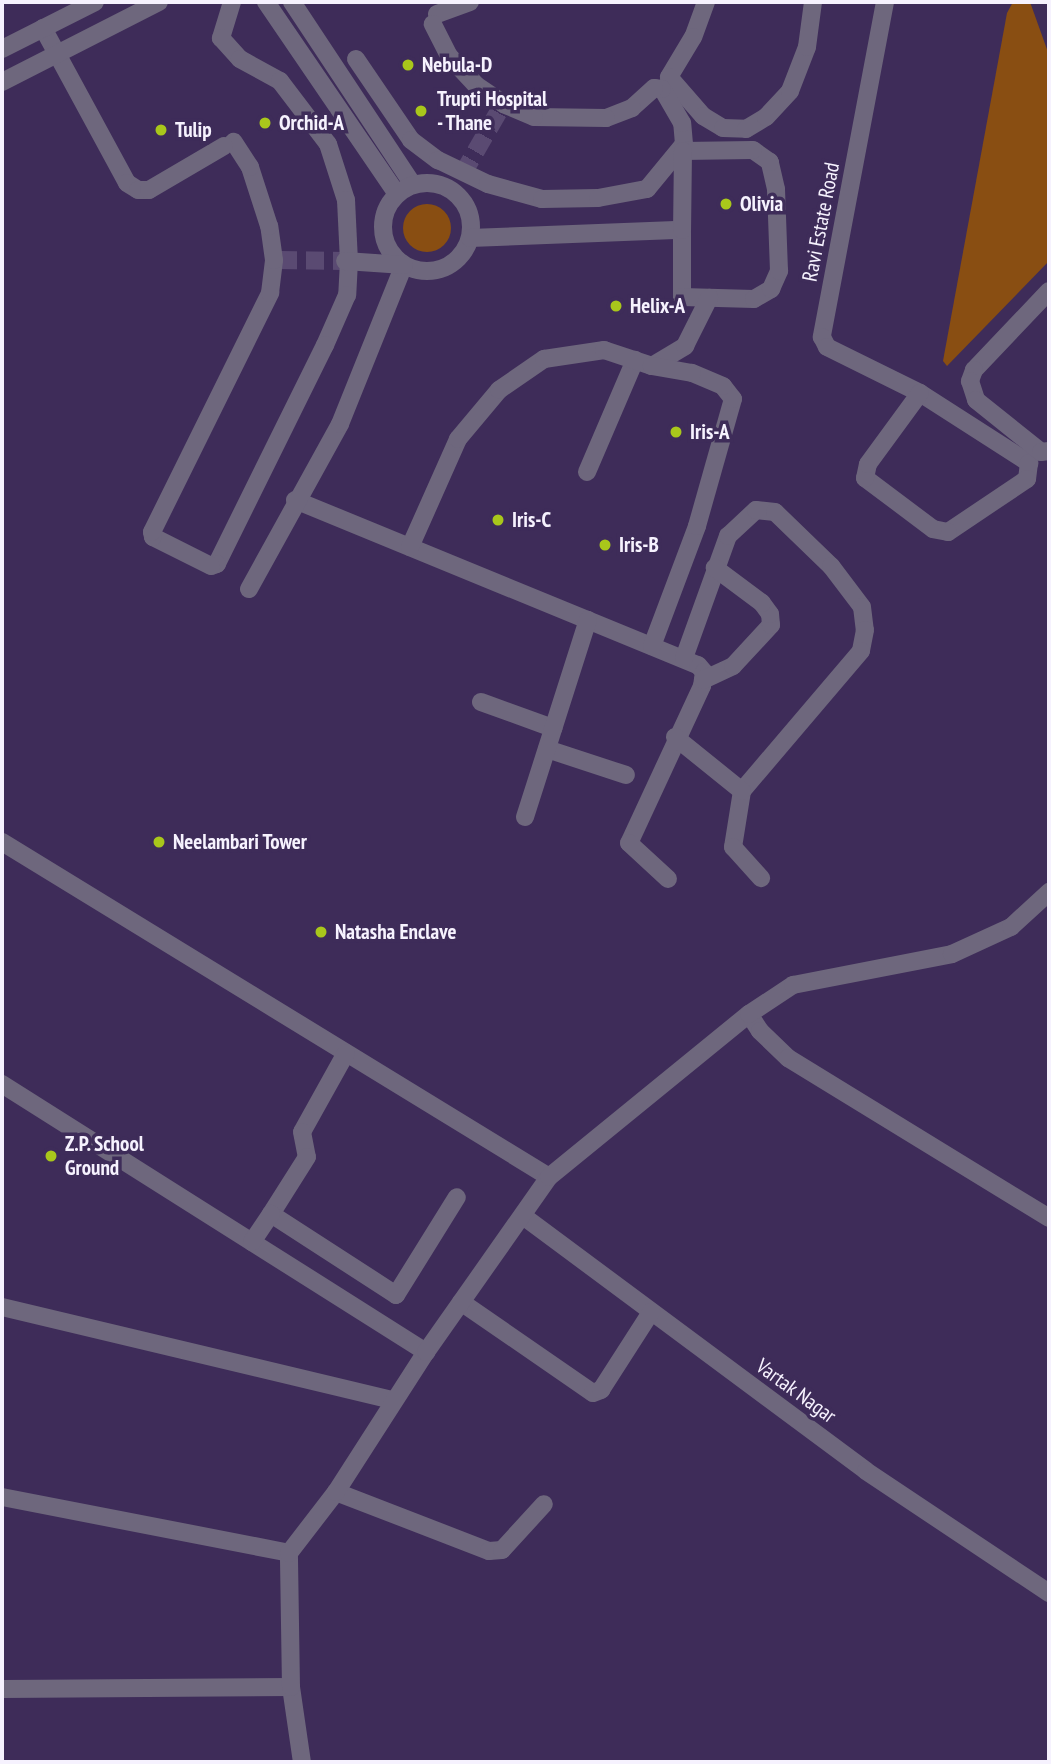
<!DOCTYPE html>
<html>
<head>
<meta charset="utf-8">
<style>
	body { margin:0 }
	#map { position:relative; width:1051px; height:1764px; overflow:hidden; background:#3e2c59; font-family:"PT Sans Narrow",sans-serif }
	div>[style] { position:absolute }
	.green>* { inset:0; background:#894e12 }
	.round { border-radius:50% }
	.minor-tunnel>* { height:18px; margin-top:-9px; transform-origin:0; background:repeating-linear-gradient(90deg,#5a4a72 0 18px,transparent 0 27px) }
	.minor>* { height:18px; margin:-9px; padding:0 9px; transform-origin:9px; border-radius:9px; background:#6e677d }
	.minor>.ring { margin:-9px; padding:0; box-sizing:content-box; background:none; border:18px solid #6e677d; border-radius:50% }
	.tertiary>* { height:18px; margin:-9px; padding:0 9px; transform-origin:9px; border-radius:9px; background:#6e677d }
	.dots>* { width:19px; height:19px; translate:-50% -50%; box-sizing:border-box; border:4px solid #3e2c59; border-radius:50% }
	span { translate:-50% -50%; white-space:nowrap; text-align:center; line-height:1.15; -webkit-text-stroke:7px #3e2c59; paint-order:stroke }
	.poi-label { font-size:21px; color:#f6f2fe; font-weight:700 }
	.left { translate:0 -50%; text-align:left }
	.street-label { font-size:21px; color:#f6f2fe }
	.frame { position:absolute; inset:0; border:4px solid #f6f2fe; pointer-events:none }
</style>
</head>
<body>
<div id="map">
	<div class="green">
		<div style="clip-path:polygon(1013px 2px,1030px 2px,1049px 55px,1049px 261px,947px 366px,943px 361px,1007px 13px)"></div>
		<div class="round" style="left:403px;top:204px;width:48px;height:48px"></div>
	</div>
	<div class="minor-tunnel">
		<div style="left:462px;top:175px;width:74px;rotate:-60deg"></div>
		<div style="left:279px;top:260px;width:66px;rotate:0.9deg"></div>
	</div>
	<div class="minor">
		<div style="left:232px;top:2px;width:38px;rotate:107deg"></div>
		<div style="left:221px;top:38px;width:28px;rotate:48deg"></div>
		<div style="left:240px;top:59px;width:46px;rotate:28.8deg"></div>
		<div style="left:280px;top:81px;width:79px;rotate:52.7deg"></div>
		<div style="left:328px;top:144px;width:59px;rotate:72.2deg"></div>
		<div style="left:346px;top:200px;width:61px;rotate:87.2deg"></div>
		<div style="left:349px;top:261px;width:34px;rotate:93deg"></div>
		<div style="left:347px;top:295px;width:55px;rotate:113.7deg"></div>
		<div style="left:325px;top:345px;width:244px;rotate:116.3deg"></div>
		<div style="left:217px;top:564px;width:6px;rotate:162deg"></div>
		<div style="left:211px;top:566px;width:65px;rotate:-153.4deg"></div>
		<div style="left:153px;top:537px;width:5px;rotate:-101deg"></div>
		<div style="left:152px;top:532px;width:267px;rotate:-63.7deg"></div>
		<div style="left:270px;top:293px;width:33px;rotate:-83deg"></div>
		<div style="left:274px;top:260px;width:34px;rotate:-98deg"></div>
		<div style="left:269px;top:226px;width:62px;rotate:-107.9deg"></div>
		<div style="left:250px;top:167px;width:30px;rotate:-123deg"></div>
		<div style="left:266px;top:2px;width:232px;rotate:55.7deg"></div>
		<div style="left:292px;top:2px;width:219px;rotate:56.5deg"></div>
		<div style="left:706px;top:2px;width:37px;rotate:110deg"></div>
		<div style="left:693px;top:37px;width:47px;rotate:121deg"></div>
		<div style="left:669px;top:77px;width:52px;rotate:48.9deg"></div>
		<div style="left:703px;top:116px;width:23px;rotate:31deg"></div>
		<div style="left:723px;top:128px;width:23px;rotate:2deg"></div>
		<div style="left:746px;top:129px;width:23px;rotate:-31deg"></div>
		<div style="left:766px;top:117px;width:35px;rotate:-47deg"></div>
		<div style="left:790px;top:91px;width:47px;rotate:-68.9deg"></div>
		<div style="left:807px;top:47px;width:45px;rotate:-82.4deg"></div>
		<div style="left:885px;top:2px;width:341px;rotate:100.7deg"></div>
		<div style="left:822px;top:337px;width:11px;rotate:63deg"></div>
		<div style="left:827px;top:347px;width:104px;rotate:26.3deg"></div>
		<div style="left:920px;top:393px;width:130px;rotate:32.7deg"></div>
		<div style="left:1029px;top:463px;width:16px;rotate:97deg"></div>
		<div style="left:1027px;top:479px;width:95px;rotate:146.1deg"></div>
		<div style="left:948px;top:532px;width:15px;rotate:-169deg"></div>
		<div style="left:933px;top:529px;width:85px;rotate:-143.1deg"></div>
		<div style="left:865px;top:478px;width:14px;rotate:-78deg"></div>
		<div style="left:868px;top:464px;width:88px;rotate:-53.8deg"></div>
		<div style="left:437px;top:14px;width:35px;rotate:-20deg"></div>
		<div style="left:43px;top:28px;width:176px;rotate:61.5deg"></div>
		<div style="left:127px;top:183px;width:13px;rotate:32deg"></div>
		<div style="left:138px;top:190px;width:11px"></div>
		<div style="left:149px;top:190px;width:87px;rotate:-30.4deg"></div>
		<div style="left:356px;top:59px;width:98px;rotate:55.8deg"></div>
		<div style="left:411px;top:140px;width:34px;rotate:37deg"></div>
		<div style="left:438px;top:160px;width:55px;rotate:25.6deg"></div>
		<div style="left:488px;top:184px;width:56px;rotate:15.5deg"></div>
		<div style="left:542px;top:199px;width:56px;rotate:-1deg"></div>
		<div style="left:598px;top:198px;width:50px;rotate:-10.4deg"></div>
		<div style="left:647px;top:189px;width:58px;rotate:-50.6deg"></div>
		<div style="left:684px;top:144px;width:21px;rotate:-95deg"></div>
		<div style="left:682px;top:123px;width:39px;rotate:-120deg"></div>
		<div style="left:662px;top:89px;width:8px;rotate:-173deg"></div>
		<div style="left:654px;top:88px;width:30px;rotate:138deg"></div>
		<div style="left:632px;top:108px;width:28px;rotate:159deg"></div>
		<div style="left:606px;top:118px;width:72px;rotate:-179.2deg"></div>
		<div style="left:534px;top:117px;width:33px;rotate:-157deg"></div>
		<div style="left:504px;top:104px;width:34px;rotate:-146deg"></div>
		<div style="left:476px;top:85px;width:40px;rotate:-133deg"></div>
		<div style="left:449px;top:56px;width:36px;rotate:-117deg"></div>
		<div class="ring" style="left:383px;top:183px;width:70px;height:70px"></div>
		<div style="left:470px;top:238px;width:212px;rotate:-2.2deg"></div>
		<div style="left:682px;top:230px;width:67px;rotate:90deg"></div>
		<div style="left:682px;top:297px;width:72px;rotate:1.6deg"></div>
		<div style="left:754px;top:299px;width:20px;rotate:-30deg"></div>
		<div style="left:771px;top:289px;width:20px;rotate:-66deg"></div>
		<div style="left:779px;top:271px;width:82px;rotate:-92.1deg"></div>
		<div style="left:776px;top:189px;width:28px;rotate:-103deg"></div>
		<div style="left:770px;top:162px;width:21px;rotate:-145deg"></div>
		<div style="left:753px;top:150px;width:70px;rotate:179.2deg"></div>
		<div style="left:683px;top:151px;width:79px;rotate:90.7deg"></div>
		<div style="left:1049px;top:291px;width:109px;rotate:133.5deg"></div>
		<div style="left:974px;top:370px;width:12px;rotate:110deg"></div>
		<div style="left:970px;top:381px;width:20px;rotate:72deg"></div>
		<div style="left:976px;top:400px;width:83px;rotate:38.7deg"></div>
		<div style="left:1041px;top:452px;width:8px;rotate:-7deg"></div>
		<div style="left:587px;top:472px;width:122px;rotate:-66.8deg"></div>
		<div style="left:295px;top:500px;width:435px;rotate:22.3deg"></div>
		<div style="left:698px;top:665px;width:9px;rotate:49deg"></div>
		<div style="left:704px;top:672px;width:14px;rotate:98deg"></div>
		<div style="left:702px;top:686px;width:173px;rotate:114.9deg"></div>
		<div style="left:629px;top:843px;width:53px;rotate:42.7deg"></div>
		<div style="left:410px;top:547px;width:118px;rotate:-66deg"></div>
		<div style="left:458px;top:439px;width:64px;rotate:-50.1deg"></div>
		<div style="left:499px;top:390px;width:55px;rotate:-34.6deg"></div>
		<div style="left:544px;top:359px;width:61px;rotate:-8.5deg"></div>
		<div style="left:604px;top:350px;width:51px;rotate:18.4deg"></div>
		<div style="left:652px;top:366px;width:39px;rotate:-31deg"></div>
		<div style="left:685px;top:346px;width:54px;rotate:-63.4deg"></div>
		<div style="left:249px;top:589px;width:188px;rotate:-61.1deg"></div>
		<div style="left:340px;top:424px;width:171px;rotate:-68.1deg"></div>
		<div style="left:404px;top:265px;width:59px;rotate:-176.1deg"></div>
		<div style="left:652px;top:646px;width:128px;rotate:-69.4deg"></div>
		<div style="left:697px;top:526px;width:132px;rotate:-74.2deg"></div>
		<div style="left:733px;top:399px;width:16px;rotate:-128deg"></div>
		<div style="left:723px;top:386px;width:34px;rotate:-157deg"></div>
		<div style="left:692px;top:373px;width:41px;rotate:-170.1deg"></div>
		<div style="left:684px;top:658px;width:130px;rotate:-70.2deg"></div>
		<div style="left:728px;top:536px;width:38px;rotate:-43deg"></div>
		<div style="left:756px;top:510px;width:19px;rotate:6deg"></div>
		<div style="left:775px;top:512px;width:78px;rotate:44deg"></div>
		<div style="left:831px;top:566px;width:51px;rotate:52.9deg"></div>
		<div style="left:862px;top:607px;width:23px;rotate:83deg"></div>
		<div style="left:865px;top:630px;width:21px;rotate:101deg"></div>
		<div style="left:861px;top:651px;width:184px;rotate:130.4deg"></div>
		<div style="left:742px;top:791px;width:57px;rotate:99.1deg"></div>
		<div style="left:733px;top:847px;width:42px;rotate:47.9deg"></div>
		<div style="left:703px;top:680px;width:33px;rotate:-25deg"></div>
		<div style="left:733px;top:666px;width:56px;rotate:-47.2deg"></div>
		<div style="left:771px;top:625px;width:11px;rotate:-95deg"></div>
		<div style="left:770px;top:614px;width:14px;rotate:-126deg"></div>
		<div style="left:762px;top:603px;width:59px;rotate:-143.3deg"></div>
		<div style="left:481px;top:702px;width:77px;rotate:19.9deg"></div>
		<div style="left:675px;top:737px;width:86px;rotate:38.9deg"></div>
		<div style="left:547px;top:749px;width:83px;rotate:18.2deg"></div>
		<div style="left:525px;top:817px;width:207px;rotate:-72.3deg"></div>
		<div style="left:2px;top:842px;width:641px;rotate:31.48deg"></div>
		<div style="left:749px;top:1014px;width:20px;rotate:57deg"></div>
		<div style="left:760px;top:1031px;width:39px;rotate:44deg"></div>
		<div style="left:788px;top:1058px;width:306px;rotate:31.5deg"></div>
		<div style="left:346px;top:1053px;width:90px;rotate:119.1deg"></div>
		<div style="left:302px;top:1132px;width:25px;rotate:79deg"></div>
		<div style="left:307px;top:1157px;width:67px;rotate:122.3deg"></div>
		<div style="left:271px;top:1214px;width:149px;rotate:32.9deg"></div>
		<div style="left:396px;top:1295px;width:115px;rotate:-58.1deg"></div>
		<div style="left:2px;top:1084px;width:502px;rotate:32.3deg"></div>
		<div style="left:523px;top:1216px;width:427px;rotate:36.6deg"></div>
		<div style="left:866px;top:1471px;width:220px;rotate:33.7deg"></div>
		<div style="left:252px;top:1242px;width:34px;rotate:-56deg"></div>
		<div style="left:461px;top:1302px;width:160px;rotate:34.6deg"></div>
		<div style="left:593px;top:1393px;width:9px;rotate:-21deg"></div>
		<div style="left:601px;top:1390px;width:93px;rotate:-57.3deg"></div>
		<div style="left:2px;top:1307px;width:402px;rotate:13.4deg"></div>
		<div style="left:336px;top:1492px;width:164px;rotate:21.1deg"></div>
		<div style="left:489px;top:1551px;width:13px;rotate:-4deg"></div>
		<div style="left:502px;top:1550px;width:62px;rotate:-47.6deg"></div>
		<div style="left:2px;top:1497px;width:292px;rotate:11deg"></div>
		<div style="left:291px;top:1687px;width:76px;rotate:81.7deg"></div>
		<div style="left:2px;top:1689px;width:289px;rotate:-0.4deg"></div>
		<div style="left:291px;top:1687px;width:134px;rotate:-90.9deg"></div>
		<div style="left:289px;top:1553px;width:77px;rotate:-52.4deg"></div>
		<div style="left:336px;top:1492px;width:166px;rotate:-57.3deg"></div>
		<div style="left:426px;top:1352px;width:214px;rotate:-54.9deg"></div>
		<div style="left:549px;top:1177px;width:258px;rotate:-39.2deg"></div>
		<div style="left:749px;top:1014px;width:53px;rotate:-33.4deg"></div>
		<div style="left:793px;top:985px;width:162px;rotate:-11deg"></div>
		<div style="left:952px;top:954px;width:65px;rotate:-24.6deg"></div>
		<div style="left:1011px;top:927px;width:52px;rotate:-42.6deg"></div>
	</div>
	<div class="tertiary">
		<div style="left:2px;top:49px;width:104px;rotate:-26.8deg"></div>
		<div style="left:2px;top:82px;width:176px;rotate:-27deg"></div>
	</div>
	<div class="dots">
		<div style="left:408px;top:65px;background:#a9c71b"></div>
		<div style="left:421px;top:111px;background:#a9c71b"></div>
		<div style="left:265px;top:123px;background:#a9c71b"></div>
		<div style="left:161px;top:130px;background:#a9c71b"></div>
		<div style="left:726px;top:204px;background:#a9c71b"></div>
		<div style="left:616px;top:306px;background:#a9c71b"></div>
		<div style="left:676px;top:432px;background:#a9c71b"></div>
		<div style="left:498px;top:520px;background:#a9c71b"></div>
		<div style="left:605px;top:545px;background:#a9c71b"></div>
		<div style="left:159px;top:842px;background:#a9c71b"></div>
		<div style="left:321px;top:932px;background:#a9c71b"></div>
		<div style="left:51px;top:1156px;background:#a9c71b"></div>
	</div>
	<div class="poi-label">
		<span class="left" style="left:422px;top:65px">Nebula-D</span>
		<span class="left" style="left:437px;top:111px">Trupti Hospital<br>- Thane</span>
		<span class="left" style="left:279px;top:123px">Orchid-A</span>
		<span class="left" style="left:175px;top:130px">Tulip</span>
		<span class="left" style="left:740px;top:204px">Olivia</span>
		<span class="left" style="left:630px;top:306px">Helix-A</span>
		<span class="left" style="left:690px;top:432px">Iris-A</span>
		<span class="left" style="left:512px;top:520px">Iris-C</span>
		<span class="left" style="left:619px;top:545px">Iris-B</span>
		<span class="left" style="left:173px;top:842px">Neelambari Tower</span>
		<span class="left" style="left:335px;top:932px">Natasha Enclave</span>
		<span class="left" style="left:65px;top:1156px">Z.P. School<br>Ground</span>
	</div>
	<div class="street-label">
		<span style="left:821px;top:222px;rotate:-79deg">Ravi Estate Road</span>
		<span style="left:796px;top:1391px;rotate:36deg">Vartak Nagar</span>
	</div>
	<div class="frame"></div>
</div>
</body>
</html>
